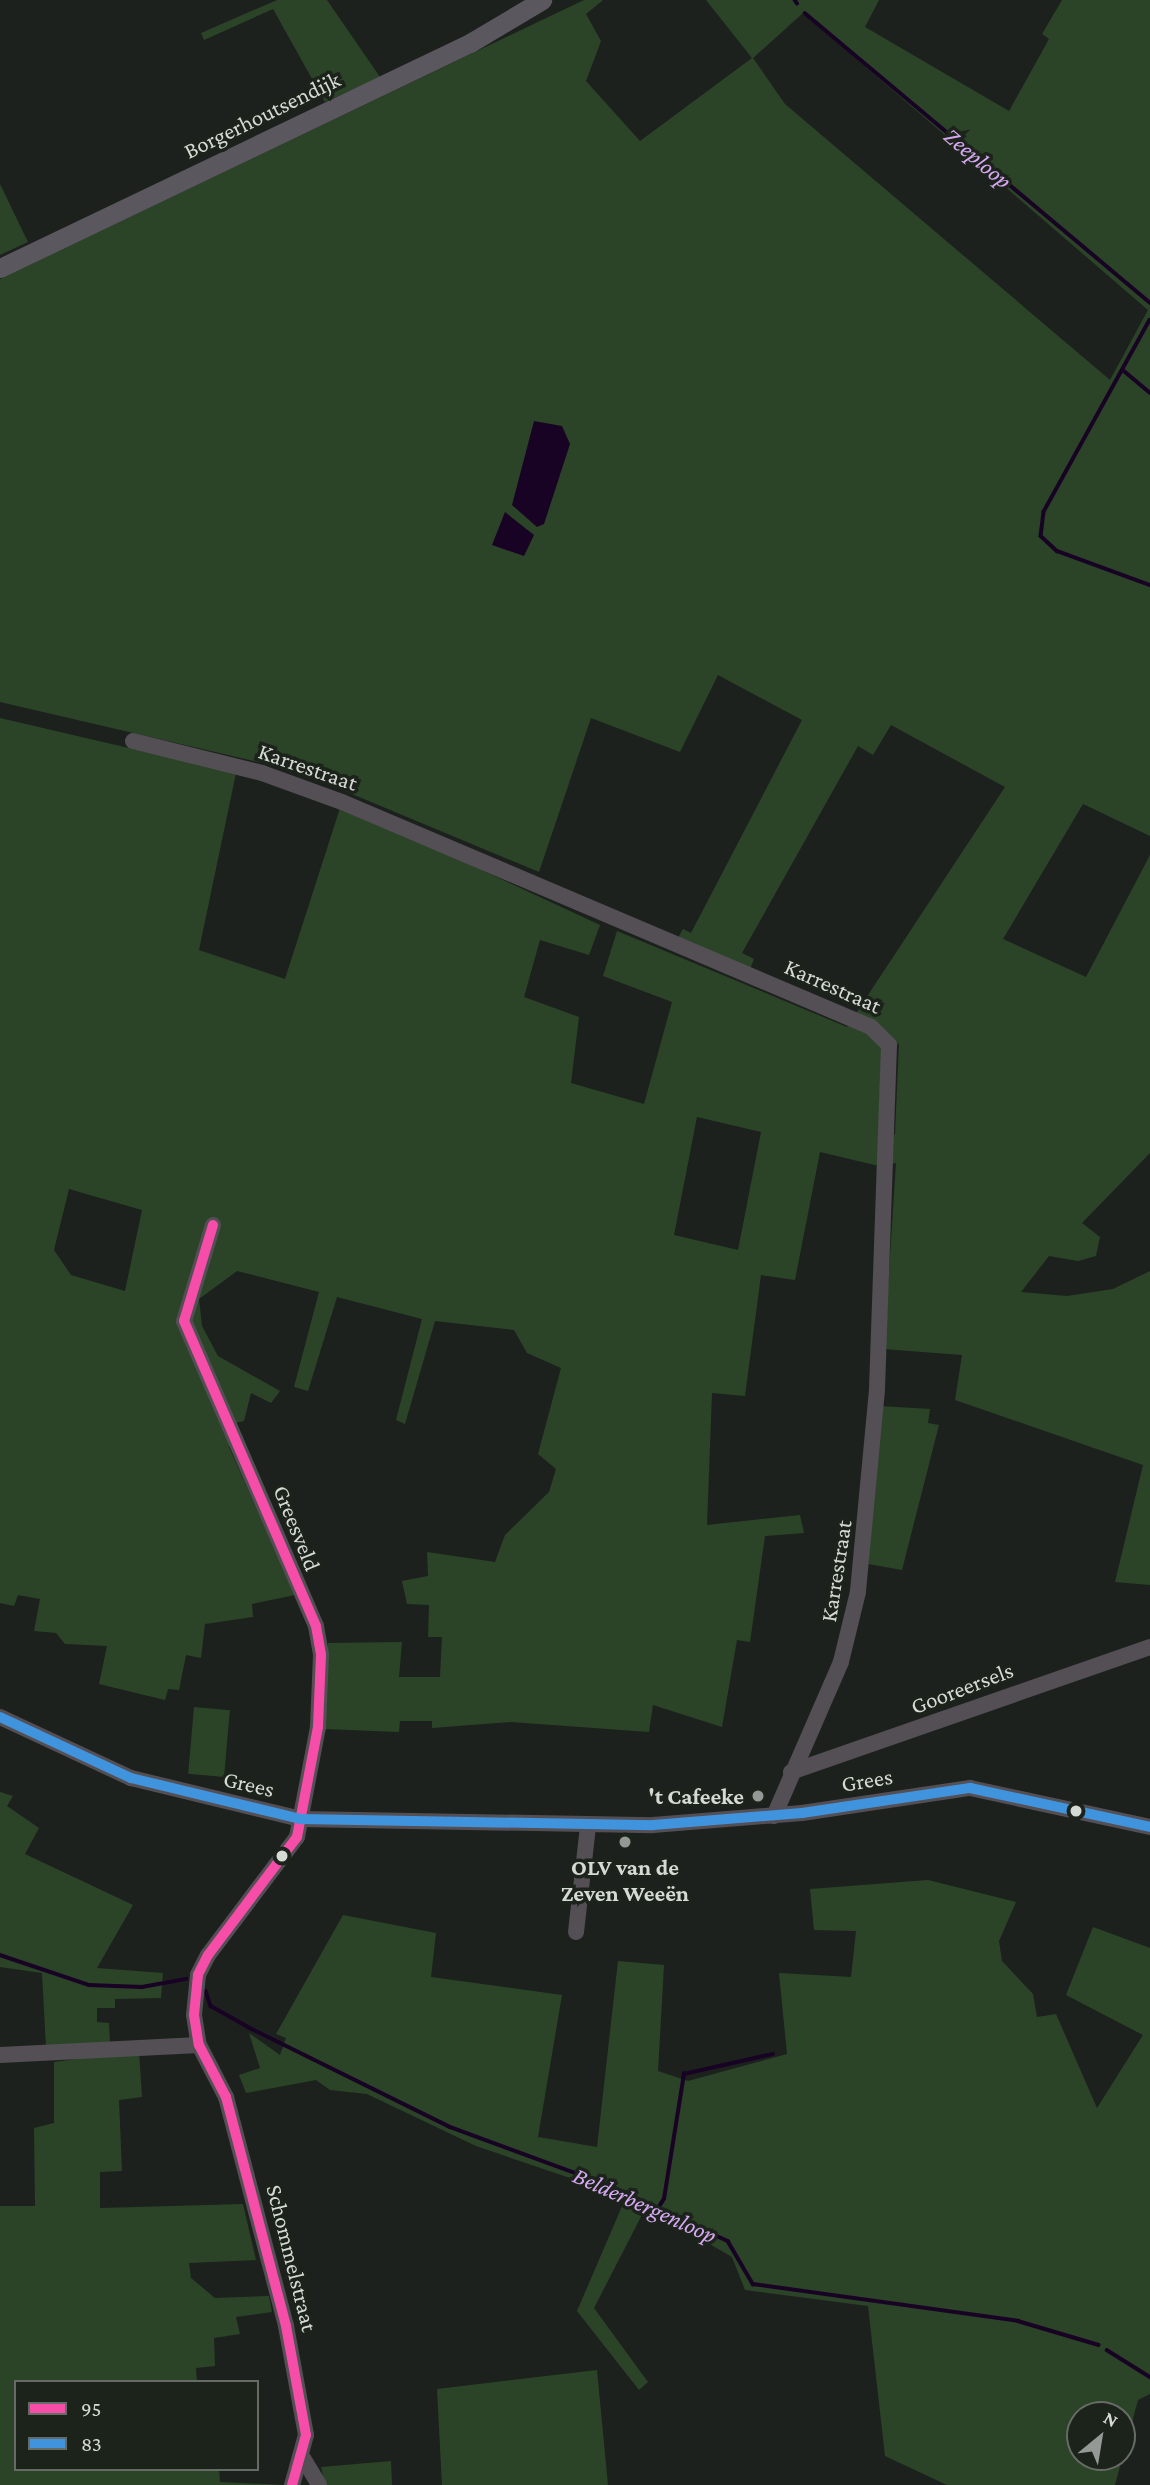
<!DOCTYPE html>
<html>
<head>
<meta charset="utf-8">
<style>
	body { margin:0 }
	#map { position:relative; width:1150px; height:2485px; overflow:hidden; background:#1d211d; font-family:"Crimson Pro",serif }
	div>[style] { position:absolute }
	.green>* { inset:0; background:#2b4428; transform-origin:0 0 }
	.water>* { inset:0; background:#180324 }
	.stream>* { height:3.5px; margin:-1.75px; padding:0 1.75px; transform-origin:1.75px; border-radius:1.75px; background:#180324 }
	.minor>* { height:16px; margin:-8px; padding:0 8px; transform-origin:8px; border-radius:8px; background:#534f55 }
	.major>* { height:19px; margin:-9.5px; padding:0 9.5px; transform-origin:9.5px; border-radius:9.5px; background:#5b575e }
	.bus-1>* { height:10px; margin:-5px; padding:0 5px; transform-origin:5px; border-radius:5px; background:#f54da8 }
	.bus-2>* { height:10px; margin:-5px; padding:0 5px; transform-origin:5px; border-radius:5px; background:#4094de }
	.dots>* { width:19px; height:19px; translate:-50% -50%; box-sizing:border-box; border:4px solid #1c231b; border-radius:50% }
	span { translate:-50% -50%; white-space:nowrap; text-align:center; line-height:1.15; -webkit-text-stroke:7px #1c231b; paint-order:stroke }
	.street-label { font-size:23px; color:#d6dad5 }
	.poi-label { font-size:23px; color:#d6dad5; font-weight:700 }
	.right { translate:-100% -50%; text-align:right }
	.water-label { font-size:24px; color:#d7a8f4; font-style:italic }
	.legend { position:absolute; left:14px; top:2380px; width:245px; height:91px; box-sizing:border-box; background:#1c231b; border:2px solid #666c65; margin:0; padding:9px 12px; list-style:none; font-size:21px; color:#d6dad5 }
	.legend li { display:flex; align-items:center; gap:14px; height:35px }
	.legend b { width:35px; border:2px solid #666c65 }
	.north { position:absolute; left:1066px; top:2401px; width:70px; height:70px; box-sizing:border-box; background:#1c231b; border:2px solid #666c65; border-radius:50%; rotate:30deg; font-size:19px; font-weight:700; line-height:28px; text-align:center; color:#d6dad5 }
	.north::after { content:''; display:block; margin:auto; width:24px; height:32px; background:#959995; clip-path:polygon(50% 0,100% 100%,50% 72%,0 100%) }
</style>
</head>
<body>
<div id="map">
	<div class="green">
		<div style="clip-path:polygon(277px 0,327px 0,380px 77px,325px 102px,273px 9px,204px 40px,201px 33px)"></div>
		<div style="clip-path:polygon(evenodd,584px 0,603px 0,586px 14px,601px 41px,586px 81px,640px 141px,752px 58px,706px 0,879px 0,865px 27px,1009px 111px,1049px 39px,1042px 34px,1062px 0,1150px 0,1150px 836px,1083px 804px,1003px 939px,1086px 977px,1150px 855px,1150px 1153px,1082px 1223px,1100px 1237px,1096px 1256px,1078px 1261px,1049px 1256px,1021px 1292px,1067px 1296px,1113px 1289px,1150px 1271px,1150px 1585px,1115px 1582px,1143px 1465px,955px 1400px,962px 1355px,884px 1349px,896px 1163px,879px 1166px,820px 1152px,795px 1280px,761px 1275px,745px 1396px,712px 1393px,707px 1525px,800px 1515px,804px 1533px,765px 1536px,750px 1642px,737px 1640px,722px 1727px,653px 1705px,649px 1732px,511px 1722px,432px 1728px,432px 1721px,400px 1721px,399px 1732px,325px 1729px,328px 1643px,402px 1642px,399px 1677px,440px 1677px,442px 1637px,428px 1637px,429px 1605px,407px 1604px,402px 1581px,428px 1576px,427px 1552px,495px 1562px,505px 1535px,549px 1492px,556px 1469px,538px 1454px,561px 1368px,527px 1353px,514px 1330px,435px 1321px,405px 1424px,396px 1420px,422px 1319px,337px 1297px,308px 1391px,294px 1387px,319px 1292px,237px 1271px,199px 1299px,202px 1326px,218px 1356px,280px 1391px,271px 1403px,251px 1393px,244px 1421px,231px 1424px,229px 1447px,295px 1595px,252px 1604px,253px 1617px,205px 1624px,201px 1658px,186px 1655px,179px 1690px,168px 1689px,165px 1700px,99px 1684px,107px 1646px,65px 1644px,56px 1633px,34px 1631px,40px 1599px,18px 1595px,14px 1606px,0 1603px,0 718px,236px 773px,199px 950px,285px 979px,341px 805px,600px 925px,589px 955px,540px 940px,524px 997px,579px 1017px,571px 1083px,644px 1104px,672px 1002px,603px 976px,617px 931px,847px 1027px,1005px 787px,891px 725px,873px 755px,858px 746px,742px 953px,754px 959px,750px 969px,678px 938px,683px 929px,691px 933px,802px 720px,718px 675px,680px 752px,591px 718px,539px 872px,297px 771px,0 702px,0 279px,584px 0,803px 13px,1148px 310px,1110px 380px,785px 104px,753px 58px,803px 13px,584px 0,899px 1043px,895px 1134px,884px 1137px,886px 1055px,899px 1043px,584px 0,697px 1117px,761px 1132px,738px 1250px,674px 1235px,697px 1117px,584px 0,69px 1189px,142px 1210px,125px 1291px,71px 1275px,54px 1250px,69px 1189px)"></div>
		<div style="clip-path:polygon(0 184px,28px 242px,0 255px)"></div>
		<div style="clip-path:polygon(879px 1406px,930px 1409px,928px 1423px,939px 1425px,902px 1570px,868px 1564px)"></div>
		<div style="left:194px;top:1707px;width:36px;height:67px;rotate:5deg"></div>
		<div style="clip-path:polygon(0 1792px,13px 1796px,7px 1806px,39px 1828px,25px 1854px,133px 1905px,97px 1968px,163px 1973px,161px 1998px,115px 1999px,115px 2008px,97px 2008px,97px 2022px,109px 2023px,110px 2043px,46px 2047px,42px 1973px,0 1967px)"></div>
		<div style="clip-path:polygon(evenodd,928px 1880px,1016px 1902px,999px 1941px,1002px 1961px,1033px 1994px,1037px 2017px,1056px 2014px,1097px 2108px,1143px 2035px,1066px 1995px,1093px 1927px,1150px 1948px,1150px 2394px,1138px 2400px,1115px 2485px,947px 2485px,885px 2456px,868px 2306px,745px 2290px,732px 2257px,646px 2207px,594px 2308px,648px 2382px,639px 2390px,577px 2311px,626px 2197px,476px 2146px,367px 2094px,330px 2090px,316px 2080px,246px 2093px,239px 2075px,260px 2068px,249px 2033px,280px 2055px,286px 2038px,276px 2034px,343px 1915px,436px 1933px,431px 1977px,562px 1995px,538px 2137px,597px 2147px,618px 1961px,664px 1965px,658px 2071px,688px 2081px,787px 2054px,779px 1973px,851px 1977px,856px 1931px,814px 1930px,810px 1889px,928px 1880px,1080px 2415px,1122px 2415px,1122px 2457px,1080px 2457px,1080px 2415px)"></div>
		<div style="clip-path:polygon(139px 2051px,142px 2097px,119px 2100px,122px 2171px,100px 2172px,100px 2208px,243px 2204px,256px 2260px,189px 2263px,191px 2278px,215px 2298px,269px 2296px,272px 2312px,236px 2317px,240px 2334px,214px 2338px,215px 2366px,196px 2368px,197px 2382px,16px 2382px,16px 2469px,219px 2469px,220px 2482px,285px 2485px,0 2485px,0 2206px,35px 2206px,34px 2128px,54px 2123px,54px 2062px)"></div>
		<div style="clip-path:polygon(597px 2370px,608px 2485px,442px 2485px,437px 2389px)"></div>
		<div style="clip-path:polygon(391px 2461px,392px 2485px,325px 2485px,321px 2467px)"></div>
	</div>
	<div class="water">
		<div style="clip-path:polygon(534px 421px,562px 426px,570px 444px,544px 524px,537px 527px,512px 505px)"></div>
		<div style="clip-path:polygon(505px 512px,534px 535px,524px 556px,492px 545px)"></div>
	</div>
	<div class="stream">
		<div style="left:795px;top:0;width:4px;rotate:56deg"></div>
		<div style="left:805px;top:13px;width:451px;rotate:40deg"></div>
		<div style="left:1150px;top:320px;width:219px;rotate:118.9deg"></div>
		<div style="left:1044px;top:512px;width:24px;rotate:97deg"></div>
		<div style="left:1041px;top:536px;width:22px;rotate:43deg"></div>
		<div style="left:1057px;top:551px;width:99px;rotate:20.1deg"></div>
		<div style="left:1123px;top:370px;width:35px;rotate:40deg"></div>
		<div style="left:0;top:1955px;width:94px;rotate:18.6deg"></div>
		<div style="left:89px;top:1985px;width:53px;rotate:2.2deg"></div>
		<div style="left:142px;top:1987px;width:45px;rotate:-10.3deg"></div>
		<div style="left:206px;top:1991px;width:16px;rotate:72deg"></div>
		<div style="left:211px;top:2006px;width:47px;rotate:29.3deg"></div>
		<div style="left:252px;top:2029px;width:221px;rotate:26.3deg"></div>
		<div style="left:450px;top:2127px;width:174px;rotate:20.2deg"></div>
		<div style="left:613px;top:2187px;width:127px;rotate:25.2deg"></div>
		<div style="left:728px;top:2241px;width:50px;rotate:59.8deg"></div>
		<div style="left:753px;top:2284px;width:268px;rotate:7.9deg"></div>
		<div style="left:1018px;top:2321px;width:84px;rotate:16.5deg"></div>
		<div style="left:657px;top:2210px;width:13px;rotate:-58deg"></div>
		<div style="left:664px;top:2199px;width:127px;rotate:-80.9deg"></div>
		<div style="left:684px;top:2074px;width:91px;rotate:-12.7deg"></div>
		<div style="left:1107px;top:2350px;width:51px;rotate:32.1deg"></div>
	</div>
	<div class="minor">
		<div style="left:133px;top:741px;width:133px;rotate:13.9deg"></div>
		<div style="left:262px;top:773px;width:85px;rotate:19.9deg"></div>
		<div style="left:342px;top:802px;width:575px;rotate:23.04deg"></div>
		<div style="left:871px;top:1027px;width:25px;rotate:45deg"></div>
		<div style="left:889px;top:1045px;width:345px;rotate:92deg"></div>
		<div style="left:877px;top:1390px;width:203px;rotate:95.4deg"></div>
		<div style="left:858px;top:1592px;width:72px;rotate:103.7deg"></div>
		<div style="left:841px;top:1662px;width:168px;rotate:113.5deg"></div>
		<div style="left:213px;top:1225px;width:100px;rotate:106.8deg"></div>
		<div style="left:184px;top:1321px;width:332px;rotate:66.6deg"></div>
		<div style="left:316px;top:1626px;width:29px;rotate:80deg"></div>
		<div style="left:321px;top:1655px;width:72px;rotate:92.4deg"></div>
		<div style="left:318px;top:1727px;width:112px;rotate:100.8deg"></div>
		<div style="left:297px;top:1837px;width:148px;rotate:127deg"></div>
		<div style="left:208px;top:1955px;width:22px;rotate:117deg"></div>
		<div style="left:198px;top:1975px;width:40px;rotate:95.7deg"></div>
		<div style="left:194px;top:2015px;width:30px;rotate:81deg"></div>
		<div style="left:199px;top:2045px;width:59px;rotate:62.6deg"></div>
		<div style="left:226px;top:2097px;width:237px;rotate:75.3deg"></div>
		<div style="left:286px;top:2326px;width:111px;rotate:79.6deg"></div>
		<div style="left:306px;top:2435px;width:52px;rotate:105.6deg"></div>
		<div style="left:0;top:1717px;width:145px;rotate:25deg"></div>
		<div style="left:131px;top:1778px;width:175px;rotate:13.6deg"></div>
		<div style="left:301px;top:1819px;width:352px;rotate:1deg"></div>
		<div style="left:653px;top:1825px;width:149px;rotate:-4.6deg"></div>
		<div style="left:802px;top:1813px;width:170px;rotate:-8.5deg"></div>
		<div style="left:970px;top:1788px;width:184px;rotate:12.2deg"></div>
		<div style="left:791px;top:1772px;width:380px;rotate:-19.2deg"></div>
		<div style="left:576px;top:1932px;width:107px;rotate:-83.5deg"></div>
		<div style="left:0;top:2055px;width:199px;rotate:-2.9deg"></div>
		<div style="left:303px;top:2458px;width:31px;rotate:59deg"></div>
	</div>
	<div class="major">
		<div style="left:0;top:268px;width:521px;rotate:-25.58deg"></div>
		<div style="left:470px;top:43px;width:84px;rotate:-30.8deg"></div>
	</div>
	<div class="bus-1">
		<div style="left:213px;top:1225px;width:100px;rotate:106.8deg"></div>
		<div style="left:184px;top:1321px;width:332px;rotate:66.6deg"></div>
		<div style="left:316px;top:1626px;width:29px;rotate:80deg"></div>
		<div style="left:321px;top:1655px;width:72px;rotate:92.4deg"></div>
		<div style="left:318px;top:1727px;width:112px;rotate:100.8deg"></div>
		<div style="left:297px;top:1837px;width:148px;rotate:127deg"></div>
		<div style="left:208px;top:1955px;width:22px;rotate:117deg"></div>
		<div style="left:198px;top:1975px;width:40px;rotate:95.7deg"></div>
		<div style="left:194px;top:2015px;width:30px;rotate:81deg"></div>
		<div style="left:199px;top:2045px;width:59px;rotate:62.6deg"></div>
		<div style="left:226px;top:2097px;width:237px;rotate:75.3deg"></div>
		<div style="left:286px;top:2326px;width:111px;rotate:79.6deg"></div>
		<div style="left:306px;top:2435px;width:52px;rotate:105.6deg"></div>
	</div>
	<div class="bus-2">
		<div style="left:0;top:1717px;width:145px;rotate:25deg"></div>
		<div style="left:131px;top:1778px;width:175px;rotate:13.6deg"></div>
		<div style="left:301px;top:1819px;width:352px;rotate:1deg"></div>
		<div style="left:653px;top:1825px;width:149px;rotate:-4.6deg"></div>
		<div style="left:802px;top:1813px;width:170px;rotate:-8.5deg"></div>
		<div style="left:970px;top:1788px;width:184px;rotate:12.2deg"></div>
	</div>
	<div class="dots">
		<div style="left:758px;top:1796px;background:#959995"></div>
		<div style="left:1076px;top:1811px;background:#d6dad5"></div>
		<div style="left:625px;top:1842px;background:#959995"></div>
		<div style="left:282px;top:1856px;background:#d6dad5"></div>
	</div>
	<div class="street-label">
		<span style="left:262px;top:115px;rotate:-26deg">Borgerhoutsendijk</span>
		<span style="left:308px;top:767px;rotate:19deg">Karrestraat</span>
		<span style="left:833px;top:986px;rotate:24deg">Karrestraat</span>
		<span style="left:297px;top:1528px;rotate:68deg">Greesveld</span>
		<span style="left:836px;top:1571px;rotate:-81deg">Karrestraat</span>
		<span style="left:962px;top:1688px;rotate:-21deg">Gooreersels</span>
		<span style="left:867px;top:1780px;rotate:-9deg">Grees</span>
		<span style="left:249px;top:1784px;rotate:13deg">Grees</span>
		<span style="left:292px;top:2258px;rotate:76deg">Schommelstraat</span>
	</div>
	<div class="poi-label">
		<span class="right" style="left:744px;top:1796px">'t Cafeeke</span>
		<span style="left:625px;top:1880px">OLV van de<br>Zeven Weeën</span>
	</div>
	<div class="water-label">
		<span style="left:978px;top:158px;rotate:40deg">Zeeploop</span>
		<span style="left:645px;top:2205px;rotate:24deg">Belderbergenloop</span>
	</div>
	<ul class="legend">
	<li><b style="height:9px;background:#f54da8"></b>95</li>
	<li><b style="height:9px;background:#4094de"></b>83</li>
	</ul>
	<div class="north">N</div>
</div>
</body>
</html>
